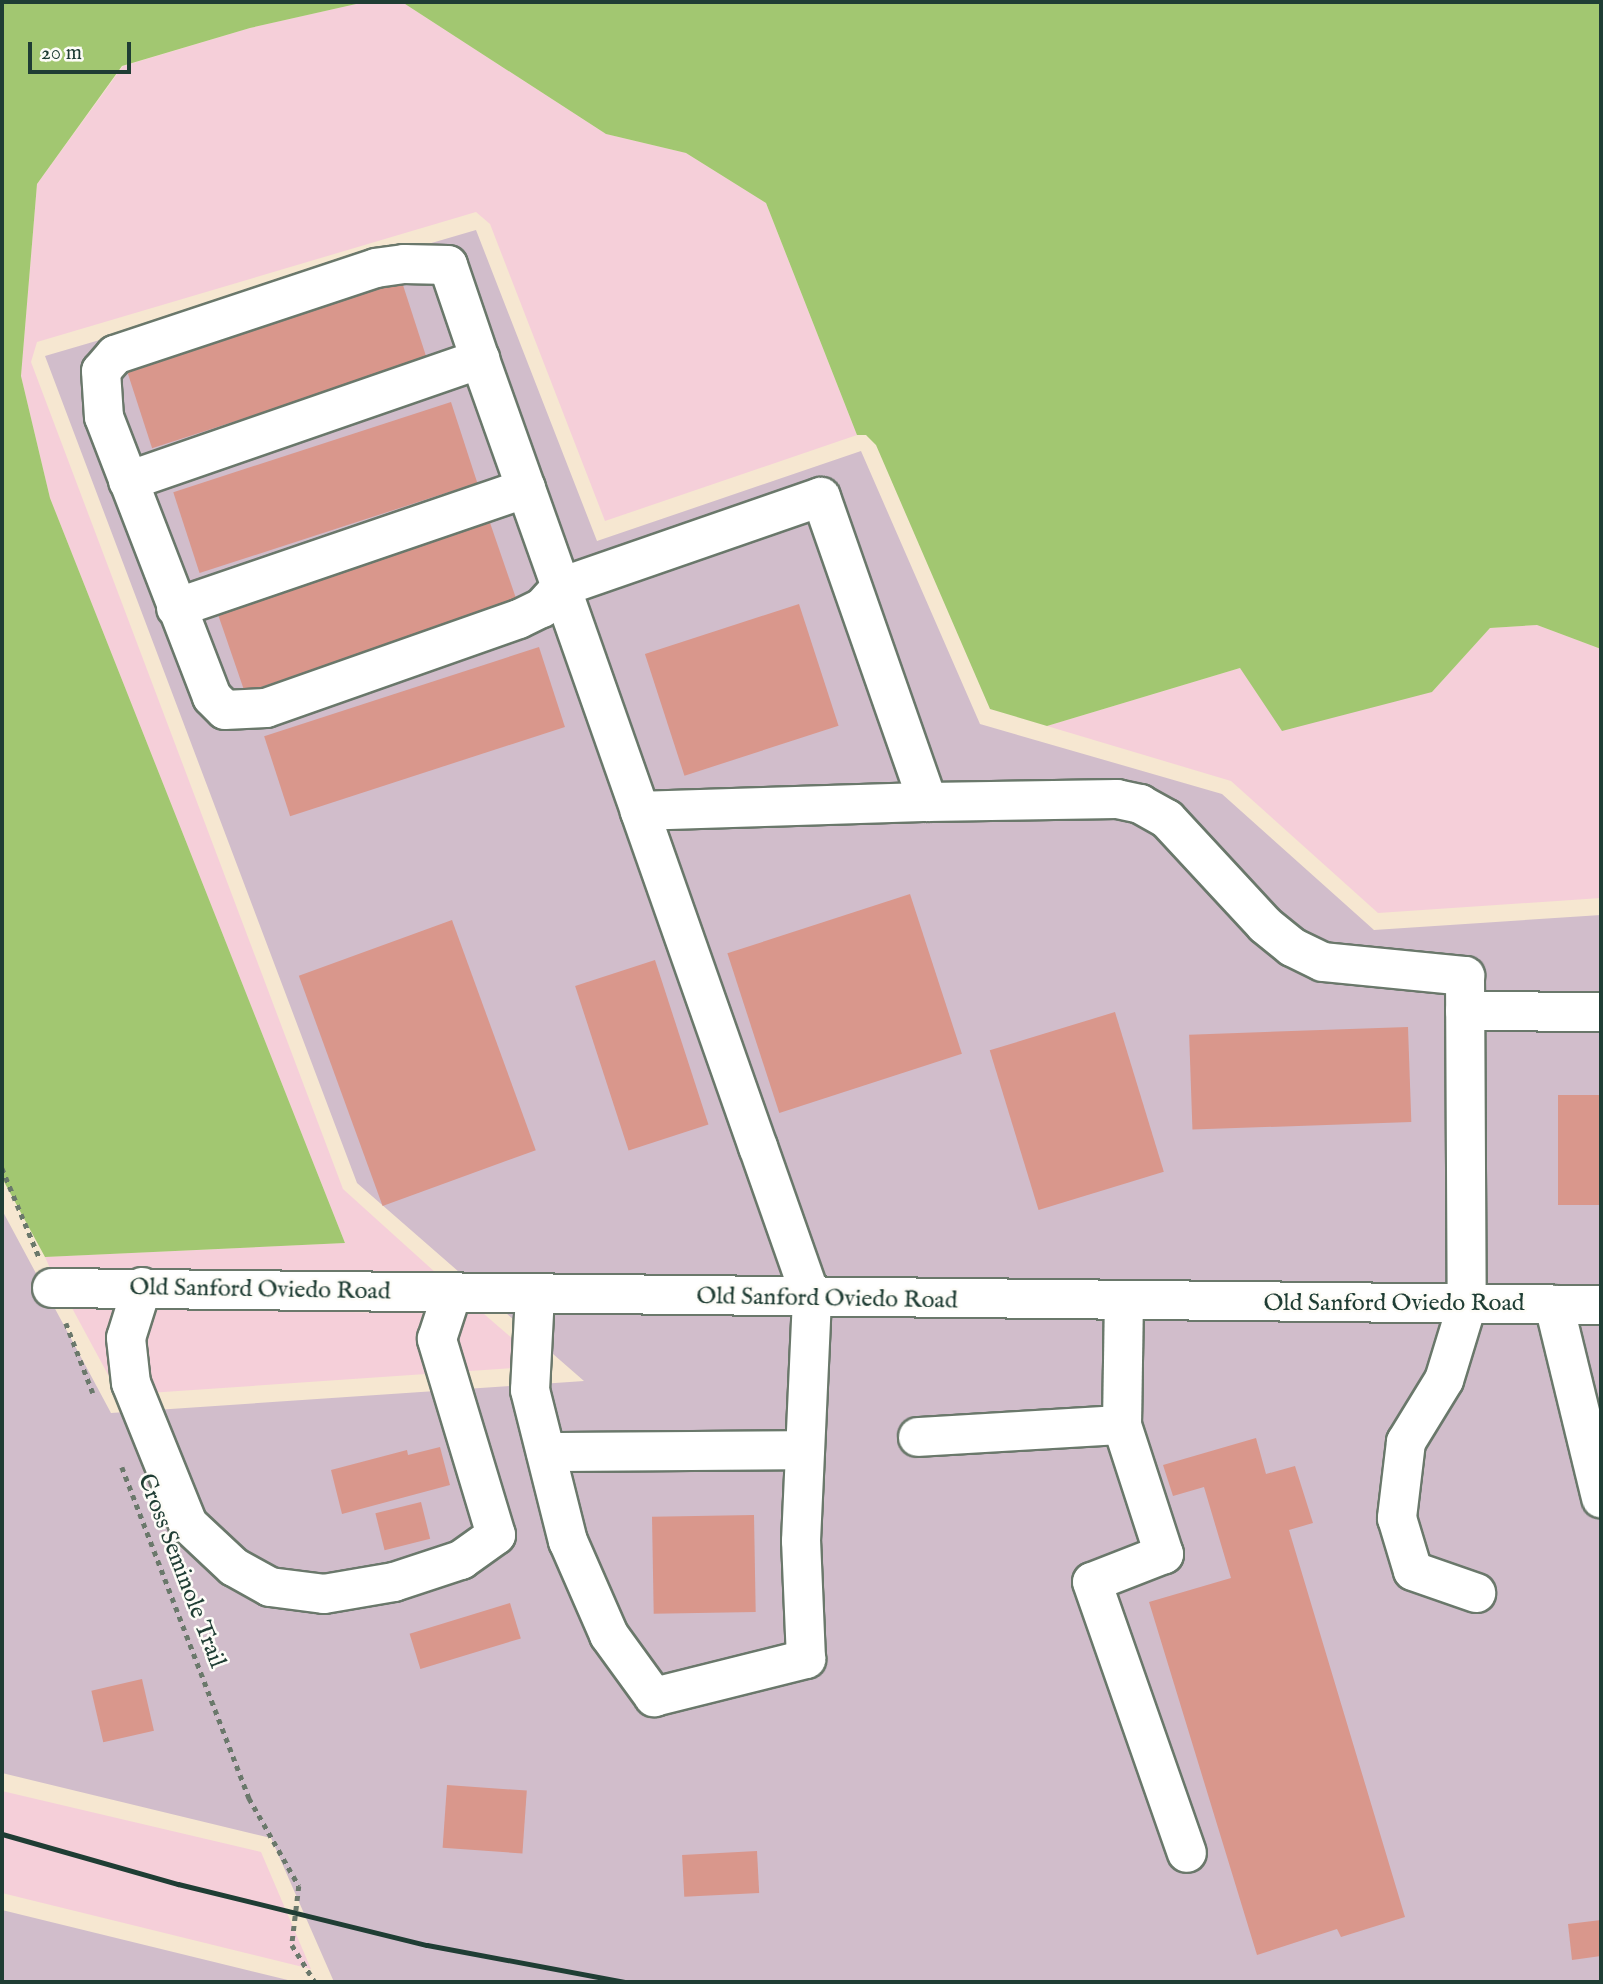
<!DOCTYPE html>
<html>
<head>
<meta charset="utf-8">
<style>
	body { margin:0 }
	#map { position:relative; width:1603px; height:1984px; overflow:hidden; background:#f6e7d1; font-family:"IM FELL English",serif }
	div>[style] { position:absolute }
	.built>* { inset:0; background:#f5cfd9 }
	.industrial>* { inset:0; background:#d1bdcb }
	.green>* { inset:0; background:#a2c771 }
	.building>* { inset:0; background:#d9978c; transform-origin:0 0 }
	.path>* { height:4.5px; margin-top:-2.25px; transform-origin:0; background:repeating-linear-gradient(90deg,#6a786b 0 5px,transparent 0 10px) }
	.roads { filter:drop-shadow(2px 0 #6a786b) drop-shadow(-2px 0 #6a786b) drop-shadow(0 2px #6a786b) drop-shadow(0 -2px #6a786b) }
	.minor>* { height:38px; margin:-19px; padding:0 19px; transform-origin:19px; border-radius:19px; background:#fff }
	.rail>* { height:5px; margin:-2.5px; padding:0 2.5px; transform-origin:2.5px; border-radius:2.5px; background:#1f3d34 }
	span { translate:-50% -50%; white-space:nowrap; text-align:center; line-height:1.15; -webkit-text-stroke:5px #fdfcf7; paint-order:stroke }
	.street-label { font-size:24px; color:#1f3d34 }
	.frame { position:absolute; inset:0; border:4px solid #1f3d34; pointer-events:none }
	.scale { position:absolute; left:28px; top:42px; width:103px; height:32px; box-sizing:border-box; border:4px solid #1f3d34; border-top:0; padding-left:9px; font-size:21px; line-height:24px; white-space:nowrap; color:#1f3d34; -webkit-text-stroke:5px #fdfcf7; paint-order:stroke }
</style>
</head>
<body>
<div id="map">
	<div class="built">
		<div style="clip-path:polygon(365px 2px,402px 2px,606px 134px,686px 153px,766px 203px,857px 435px,605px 521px,490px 224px,476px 212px,37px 342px,31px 362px,343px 1189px,436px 1273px,50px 1268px,45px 1257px,345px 1243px,50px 498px,21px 376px,37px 184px,123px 66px,250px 28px)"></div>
		<div style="clip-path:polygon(1537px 625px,1601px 649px,1601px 898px,1378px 913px,1231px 781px,1047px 726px,1240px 668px,1432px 692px,1490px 628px)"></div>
		<div style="clip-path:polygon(72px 1308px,484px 1314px,544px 1366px,119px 1395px)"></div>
		<div style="clip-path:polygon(2px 1791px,261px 1852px,311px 1969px,2px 1893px)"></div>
	</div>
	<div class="industrial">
		<div style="clip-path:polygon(476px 230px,597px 541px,861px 451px,980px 724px,1222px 794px,1374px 930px,1601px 915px,1601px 1982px,334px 1982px,271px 1838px,2px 1773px,2px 1210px,111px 1413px,584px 1381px,357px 1183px,45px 356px)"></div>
		<div style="clip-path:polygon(2px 1910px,296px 1982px,2px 1982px)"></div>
	</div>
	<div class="green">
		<div style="clip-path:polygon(2px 2px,365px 2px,250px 28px,122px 66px,37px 184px,21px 376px,50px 498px,345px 1243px,45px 1257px,2px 1178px)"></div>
		<div style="clip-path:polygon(402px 2px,1601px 2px,1601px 649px,1537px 625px,1490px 628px,1432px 692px,1282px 731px,1240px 668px,1047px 726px,990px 709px,876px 445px,866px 435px,857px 435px,766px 203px,686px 153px,606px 134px)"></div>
	</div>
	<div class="building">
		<div style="left:401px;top:279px;width:84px;height:289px;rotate:72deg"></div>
		<div style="left:451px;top:402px;width:85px;height:292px;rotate:72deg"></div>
		<div style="left:488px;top:517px;width:87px;height:287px;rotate:71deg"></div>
		<div style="left:799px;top:604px;width:128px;height:162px;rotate:72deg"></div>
		<div style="left:539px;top:647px;width:84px;height:289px;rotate:72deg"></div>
		<div style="left:910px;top:894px;width:168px;height:192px;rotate:72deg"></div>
		<div style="left:452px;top:920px;width:245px;height:163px;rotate:70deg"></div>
		<div style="left:655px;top:960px;width:173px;height:84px;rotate:72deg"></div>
		<div style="left:1115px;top:1012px;width:167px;height:131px;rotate:73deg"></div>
		<div style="left:1408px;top:1027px;width:95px;height:219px;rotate:88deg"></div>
		<div style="left:1558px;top:1095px;width:43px;height:110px"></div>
		<div style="clip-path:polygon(1256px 1438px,1266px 1474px,1295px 1466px,1313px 1523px,1289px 1530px,1405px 1917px,1341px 1937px,1337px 1929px,1257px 1955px,1149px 1602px,1231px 1578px,1204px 1487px,1173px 1496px,1163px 1465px)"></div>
		<div style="clip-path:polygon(440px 1447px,450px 1485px,342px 1514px,331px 1470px,407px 1450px,408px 1455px)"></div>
		<div style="left:421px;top:1502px;width:38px;height:47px;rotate:76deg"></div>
		<div style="left:754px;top:1515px;width:97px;height:102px;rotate:89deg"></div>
		<div style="left:510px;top:1603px;width:37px;height:105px;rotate:73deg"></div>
		<div style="left:142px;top:1679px;width:53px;height:52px;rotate:77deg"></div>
		<div style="left:447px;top:1785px;width:80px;height:63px;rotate:4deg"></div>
		<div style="left:757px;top:1851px;width:42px;height:75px;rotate:87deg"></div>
		<div style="clip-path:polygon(1601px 1920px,1601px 1956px,1572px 1960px,1568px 1924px)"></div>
	</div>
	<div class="path">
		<div style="left:2px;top:1168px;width:96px;rotate:67.4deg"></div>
		<div style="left:66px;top:1323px;width:75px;rotate:68.9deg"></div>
		<div style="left:122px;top:1467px;width:355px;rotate:69deg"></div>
		<div style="left:249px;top:1798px;width:101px;rotate:60.4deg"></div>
		<div style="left:299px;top:1886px;width:59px;rotate:96.8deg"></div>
		<div style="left:292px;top:1945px;width:44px;rotate:58.1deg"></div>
	</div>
	<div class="roads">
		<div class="minor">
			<div style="left:128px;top:481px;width:373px;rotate:-19.1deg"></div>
			<div style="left:176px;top:608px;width:370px;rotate:-18.9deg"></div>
			<div style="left:640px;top:811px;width:288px;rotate:-1.8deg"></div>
			<div style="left:1465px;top:1011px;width:136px;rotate:0.4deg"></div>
			<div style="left:142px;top:1287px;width:53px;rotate:107.4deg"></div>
			<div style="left:126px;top:1338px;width:45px;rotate:83.7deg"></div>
			<div style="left:131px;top:1383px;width:152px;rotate:68deg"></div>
			<div style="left:188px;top:1524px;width:63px;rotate:43.1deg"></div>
			<div style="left:234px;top:1567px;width:41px;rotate:29.1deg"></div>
			<div style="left:270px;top:1587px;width:54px;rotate:7.4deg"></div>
			<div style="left:324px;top:1594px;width:71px;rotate:-9.7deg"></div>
			<div style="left:394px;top:1582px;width:71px;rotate:-18.2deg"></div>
			<div style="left:461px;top:1560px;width:43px;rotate:-35.5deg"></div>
			<div style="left:496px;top:1535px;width:205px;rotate:-106.8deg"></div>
			<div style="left:437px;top:1339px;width:48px;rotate:-71.9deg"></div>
			<div style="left:52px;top:1288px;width:1549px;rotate:0.63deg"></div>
			<div style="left:535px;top:1295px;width:95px;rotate:93deg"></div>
			<div style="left:530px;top:1390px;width:156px;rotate:75.9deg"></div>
			<div style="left:568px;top:1541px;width:103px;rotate:66.4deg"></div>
			<div style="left:609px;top:1635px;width:77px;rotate:54deg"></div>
			<div style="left:654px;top:1697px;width:157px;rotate:-14deg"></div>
			<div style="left:806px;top:1659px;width:118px;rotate:-92.4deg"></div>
			<div style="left:801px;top:1541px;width:241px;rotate:-87.4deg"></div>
			<div style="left:812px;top:1300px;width:162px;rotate:-109.4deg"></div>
			<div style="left:758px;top:1147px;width:356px;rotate:-109.4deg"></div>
			<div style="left:640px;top:811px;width:238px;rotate:-109.4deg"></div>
			<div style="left:561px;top:587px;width:242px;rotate:-109.6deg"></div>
			<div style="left:480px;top:359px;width:99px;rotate:-108.8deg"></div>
			<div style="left:448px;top:265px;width:44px;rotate:-178.7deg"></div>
			<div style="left:404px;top:264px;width:28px;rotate:172deg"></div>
			<div style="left:376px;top:268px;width:275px;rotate:161.6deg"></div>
			<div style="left:115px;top:355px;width:21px;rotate:131deg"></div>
			<div style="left:101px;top:371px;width:46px;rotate:86.3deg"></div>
			<div style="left:104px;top:417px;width:300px;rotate:68.9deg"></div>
			<div style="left:212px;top:697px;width:18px;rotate:45deg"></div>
			<div style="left:225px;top:710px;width:41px;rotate:-2.8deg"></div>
			<div style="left:266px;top:708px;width:268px;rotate:-19.4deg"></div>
			<div style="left:519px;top:619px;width:25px;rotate:-26deg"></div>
			<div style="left:542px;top:608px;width:28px;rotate:-48deg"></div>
			<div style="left:561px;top:587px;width:275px;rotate:-19.1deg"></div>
			<div style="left:821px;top:497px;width:323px;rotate:70.7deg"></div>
			<div style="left:928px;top:802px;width:189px;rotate:-0.9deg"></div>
			<div style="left:1117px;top:799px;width:24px;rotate:12deg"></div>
			<div style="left:1140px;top:804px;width:31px;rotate:29deg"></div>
			<div style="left:1167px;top:819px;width:144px;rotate:47.2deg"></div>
			<div style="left:1265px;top:925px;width:35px;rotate:39deg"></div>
			<div style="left:1292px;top:947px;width:34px;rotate:26deg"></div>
			<div style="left:1323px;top:962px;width:143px;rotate:5.6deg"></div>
			<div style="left:1465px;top:976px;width:329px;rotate:89.7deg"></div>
			<div style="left:1467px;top:1305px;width:78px;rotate:107deg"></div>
			<div style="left:1444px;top:1380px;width:73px;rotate:121.5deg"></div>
			<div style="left:1406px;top:1442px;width:77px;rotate:96.8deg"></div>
			<div style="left:1397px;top:1518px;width:55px;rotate:73.2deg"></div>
			<div style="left:1413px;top:1571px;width:67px;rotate:19.2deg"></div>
			<div style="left:1554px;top:1305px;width:199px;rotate:76.3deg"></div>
			<div style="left:1122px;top:1425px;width:136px;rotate:72deg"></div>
			<div style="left:1164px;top:1554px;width:77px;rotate:158.7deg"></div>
			<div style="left:1092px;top:1582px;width:287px;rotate:70.7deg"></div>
			<div style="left:918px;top:1437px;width:204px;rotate:-3.4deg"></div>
			<div style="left:1122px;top:1425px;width:123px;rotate:-89.1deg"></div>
			<div style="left:546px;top:1452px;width:259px;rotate:-0.4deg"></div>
		</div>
	</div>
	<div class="rail">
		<div style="left:2px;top:1834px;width:183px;rotate:15.9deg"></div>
		<div style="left:178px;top:1884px;width:256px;rotate:13.8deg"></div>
		<div style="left:427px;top:1945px;width:201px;rotate:10.6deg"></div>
	</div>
	<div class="street-label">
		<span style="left:260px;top:1290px;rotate:1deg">Old Sanford Oviedo Road</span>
		<span style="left:827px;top:1299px;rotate:1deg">Old Sanford Oviedo Road</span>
		<span style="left:1394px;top:1304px">Old Sanford Oviedo Road</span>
		<span style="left:181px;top:1571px;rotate:69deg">Cross Seminole Trail</span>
	</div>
	<div class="frame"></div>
	<div class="scale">20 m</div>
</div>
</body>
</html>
